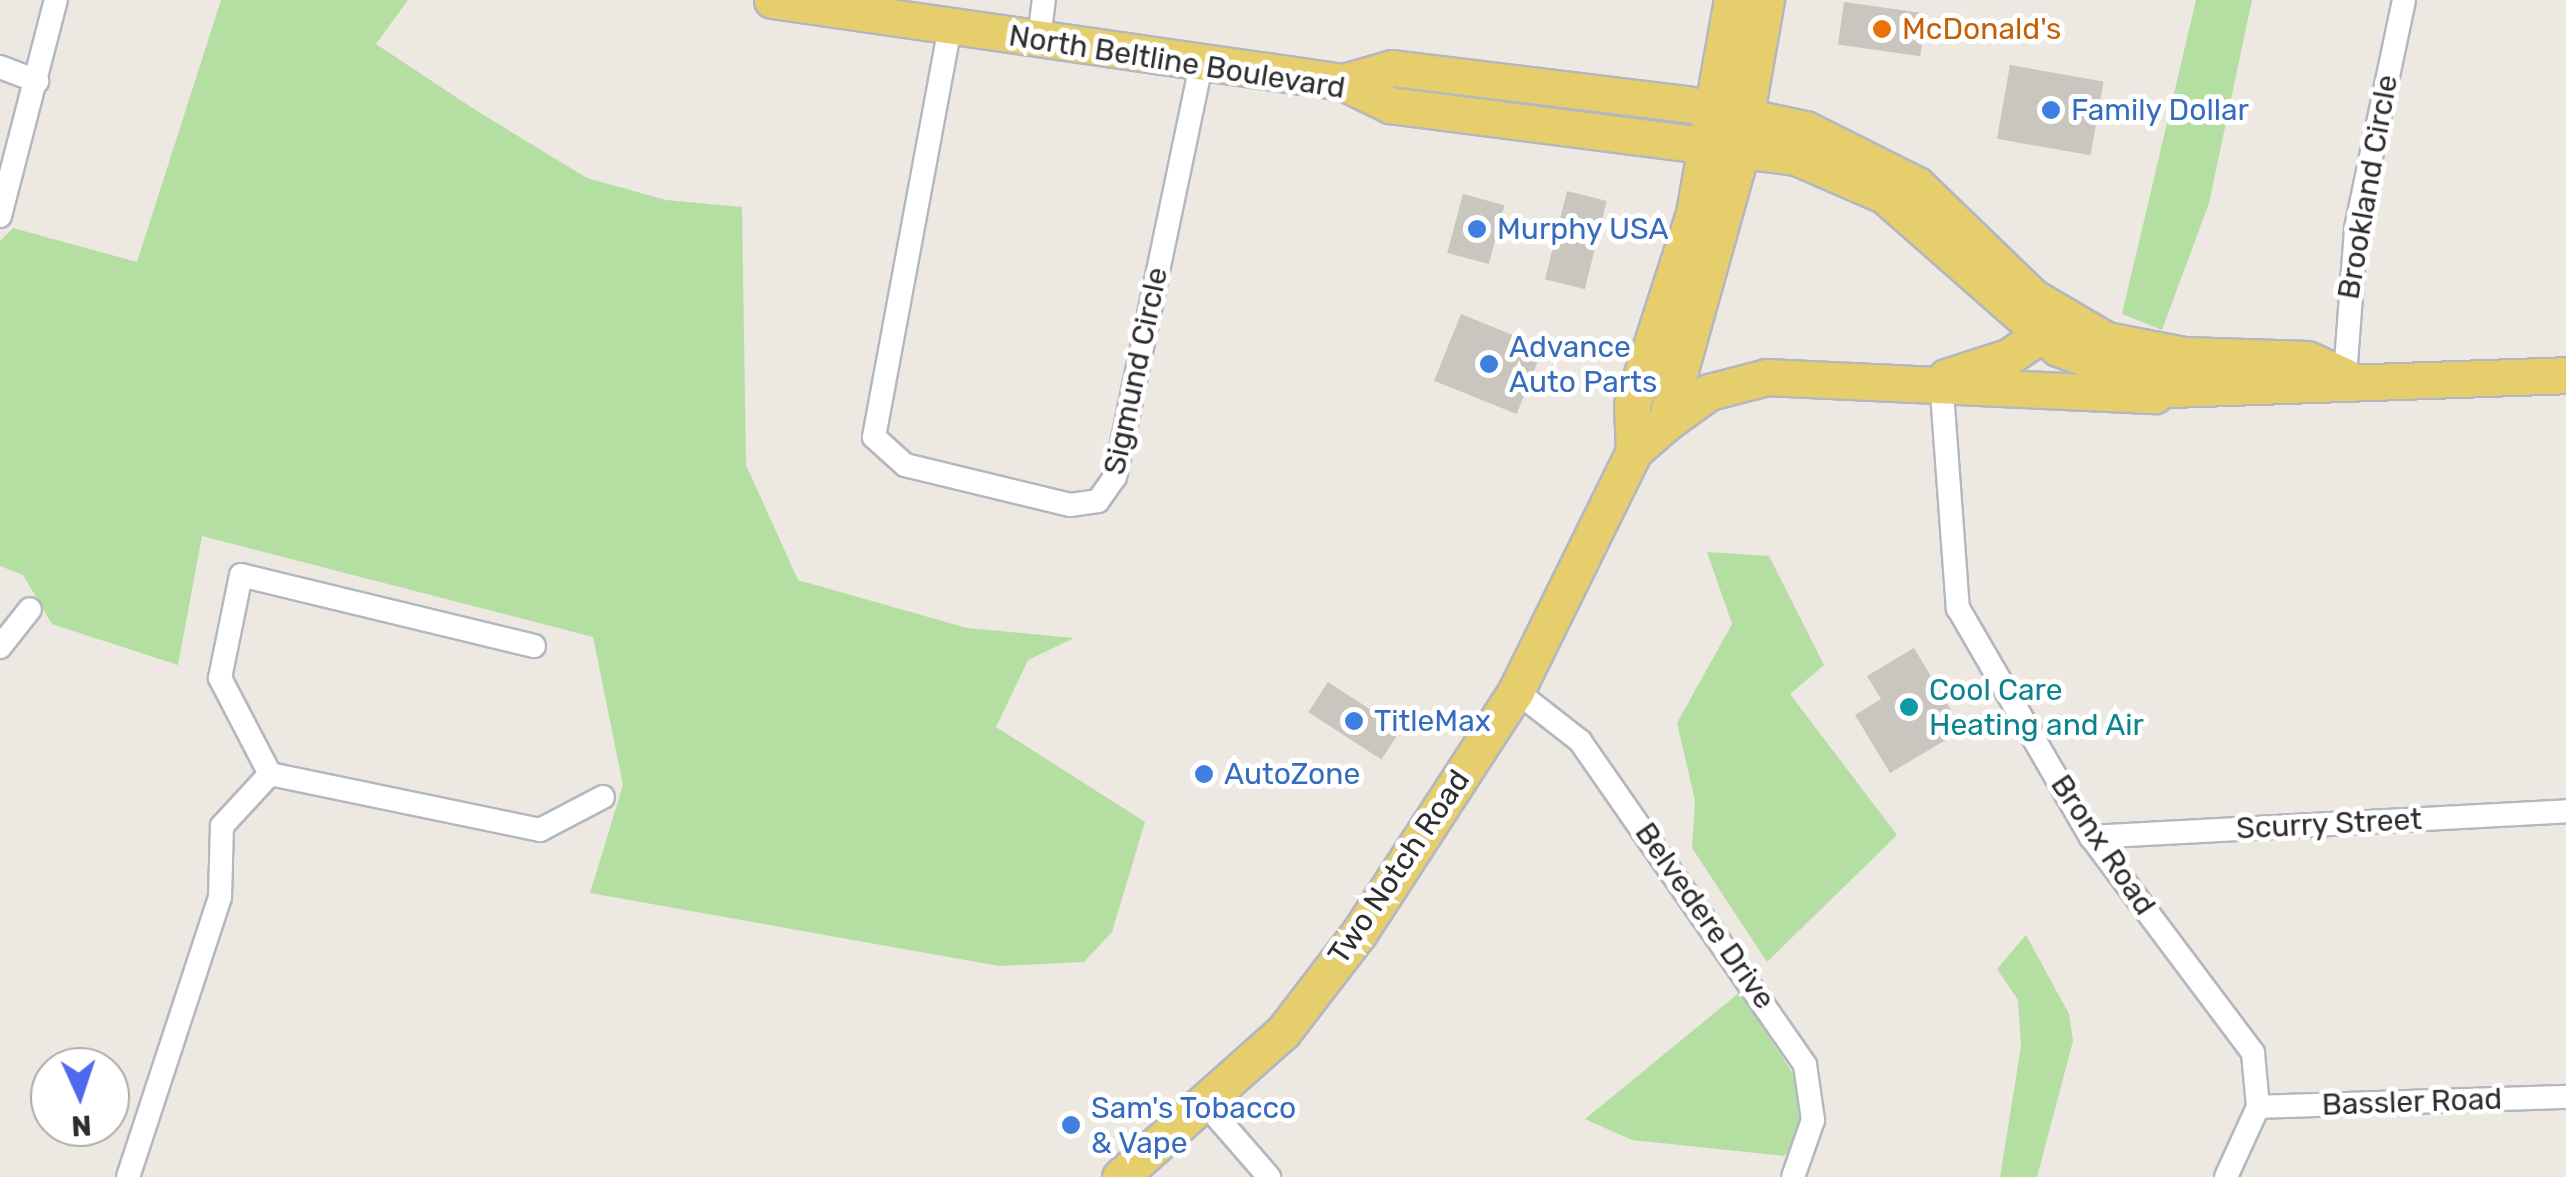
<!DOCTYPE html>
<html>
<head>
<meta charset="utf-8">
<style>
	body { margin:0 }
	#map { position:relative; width:2566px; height:1177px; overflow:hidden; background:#ede8e1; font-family:Rubik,sans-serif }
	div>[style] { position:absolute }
	.green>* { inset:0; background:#b5dfa2 }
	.building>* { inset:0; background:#c9c6bf; transform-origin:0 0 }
	.roads { filter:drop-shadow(2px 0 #b4b7bf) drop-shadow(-2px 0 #b4b7bf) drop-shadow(0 2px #b4b7bf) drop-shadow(0 -2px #b4b7bf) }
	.minor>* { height:22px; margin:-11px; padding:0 11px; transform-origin:11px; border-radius:11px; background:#fff }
	.primary>* { height:35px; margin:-17.5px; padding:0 17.5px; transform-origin:17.5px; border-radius:17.5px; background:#e7ce6d }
	.dots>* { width:28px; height:28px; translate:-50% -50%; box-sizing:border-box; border:5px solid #fff; border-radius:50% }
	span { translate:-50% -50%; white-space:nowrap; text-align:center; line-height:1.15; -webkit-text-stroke:10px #fff; paint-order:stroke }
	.food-label { font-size:30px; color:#c56008 }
	.left { translate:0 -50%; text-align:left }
	.street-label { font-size:30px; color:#2d2d2d }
	.shop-label { font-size:30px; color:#366cbe }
	.culture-label { font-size:30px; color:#0d838f }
	.north { position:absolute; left:30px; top:1047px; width:100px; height:100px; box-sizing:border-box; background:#fff; border:2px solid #ababab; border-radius:50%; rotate:177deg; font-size:28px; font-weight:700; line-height:40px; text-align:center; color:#2d2d2d }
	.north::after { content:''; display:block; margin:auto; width:35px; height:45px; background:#4f68ed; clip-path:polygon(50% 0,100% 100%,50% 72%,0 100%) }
</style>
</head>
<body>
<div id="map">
	<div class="green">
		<div style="clip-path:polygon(221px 0,408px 0,376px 44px,477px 111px,587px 178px,666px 200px,742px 207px,746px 465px,798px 580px,967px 628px,1074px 638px,1028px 660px,996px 727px,1145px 822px,1112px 932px,1084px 962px,999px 966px,590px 893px,623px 785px,593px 637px,202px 536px,178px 665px,52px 624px,23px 575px,0 566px,0 241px,13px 228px,137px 262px)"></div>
		<div style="clip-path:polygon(2196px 0,2252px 0,2209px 203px,2162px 330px,2122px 314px)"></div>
		<div style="clip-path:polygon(1707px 552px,1769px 556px,1824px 665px,1790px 694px,1897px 835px,1767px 962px,1692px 848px,1695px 800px,1677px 723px,1732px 624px)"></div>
		<div style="clip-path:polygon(2026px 935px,2069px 1014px,2073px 1041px,2037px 1177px,2000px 1177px,2021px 1046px,2018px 1000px,1997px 969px)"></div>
		<div style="clip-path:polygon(1740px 992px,1799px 1083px,1800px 1140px,1784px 1156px,1632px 1140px,1585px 1119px)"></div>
	</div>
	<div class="building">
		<div style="left:1844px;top:2px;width:83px;height:43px;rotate:8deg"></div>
		<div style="left:2010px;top:65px;width:95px;height:75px;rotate:10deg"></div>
		<div style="left:1567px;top:191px;width:41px;height:91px;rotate:14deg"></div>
		<div style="left:1463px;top:194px;width:43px;height:61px;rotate:15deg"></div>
		<div style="left:1461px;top:314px;width:89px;height:72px;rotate:22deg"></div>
		<div style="clip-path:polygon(1914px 648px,1963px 730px,1890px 773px,1855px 715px,1881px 699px,1867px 676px)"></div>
		<div style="left:1328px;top:682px;width:87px;height:36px;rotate:33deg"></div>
	</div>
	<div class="roads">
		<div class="minor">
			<div style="left:950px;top:27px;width:417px;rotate:100.5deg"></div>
			<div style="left:874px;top:437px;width:42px;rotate:42.1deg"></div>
			<div style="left:905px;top:465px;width:170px;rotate:13.6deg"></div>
			<div style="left:1070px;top:505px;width:28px;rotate:-8deg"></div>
			<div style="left:1098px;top:501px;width:29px;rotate:-55deg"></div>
			<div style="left:1115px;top:477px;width:426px;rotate:-78.2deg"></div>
			<div style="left:1039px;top:39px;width:39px;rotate:-83deg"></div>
			<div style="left:0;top:67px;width:40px;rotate:21deg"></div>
			<div style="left:0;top:216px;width:223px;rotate:-75.5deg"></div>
			<div style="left:2345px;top:376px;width:148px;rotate:-85.7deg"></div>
			<div style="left:2356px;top:228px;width:233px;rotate:-78.1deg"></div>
			<div style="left:1941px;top:379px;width:230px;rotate:85.8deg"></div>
			<div style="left:1958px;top:608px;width:265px;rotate:59.9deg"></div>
			<div style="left:2091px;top:837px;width:270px;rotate:53.1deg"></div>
			<div style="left:2253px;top:1053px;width:54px;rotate:84.7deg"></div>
			<div style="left:2258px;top:1107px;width:77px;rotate:114.6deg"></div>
			<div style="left:534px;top:646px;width:301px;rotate:-166.4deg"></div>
			<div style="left:241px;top:575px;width:105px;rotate:101.5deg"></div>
			<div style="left:220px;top:678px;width:108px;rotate:62.5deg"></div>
			<div style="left:270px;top:774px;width:276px;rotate:11.7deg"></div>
			<div style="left:540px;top:830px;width:71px;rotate:-27.6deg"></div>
			<div style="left:0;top:647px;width:48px;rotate:-51.7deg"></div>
			<div style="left:1516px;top:691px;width:81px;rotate:38deg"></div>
			<div style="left:1580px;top:741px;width:394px;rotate:55.2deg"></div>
			<div style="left:1805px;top:1065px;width:56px;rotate:81.7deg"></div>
			<div style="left:1813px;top:1120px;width:60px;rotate:109.3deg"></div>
			<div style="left:2091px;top:837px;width:476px;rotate:-3.1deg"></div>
			<div style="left:1203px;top:1101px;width:101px;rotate:49deg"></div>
			<div style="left:2258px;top:1107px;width:308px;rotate:-1.9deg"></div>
			<div style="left:128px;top:1177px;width:295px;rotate:-71.8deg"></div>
			<div style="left:220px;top:897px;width:71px;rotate:-88.4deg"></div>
			<div style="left:222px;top:826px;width:71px;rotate:-47.3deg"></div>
		</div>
		<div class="primary">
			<div style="left:772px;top:0;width:577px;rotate:8.17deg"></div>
			<div style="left:1343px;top:82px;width:52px;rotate:26.1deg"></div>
			<div style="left:1390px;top:105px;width:409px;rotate:7.3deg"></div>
			<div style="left:1796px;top:157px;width:96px;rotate:23.4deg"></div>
			<div style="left:1884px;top:195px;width:232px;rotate:41.3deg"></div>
			<div style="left:2058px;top:348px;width:120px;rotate:19.9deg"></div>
			<div style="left:2171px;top:389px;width:395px;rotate:-2deg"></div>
			<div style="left:1343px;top:82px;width:51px;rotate:-15.9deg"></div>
			<div style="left:1392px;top:68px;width:297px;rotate:7deg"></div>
			<div style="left:1687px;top:104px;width:121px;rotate:12deg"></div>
			<div style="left:1805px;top:129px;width:125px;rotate:26.6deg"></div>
			<div style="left:1917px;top:185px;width:161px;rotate:44deg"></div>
			<div style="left:2033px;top:297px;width:85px;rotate:30.5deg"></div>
			<div style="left:2106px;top:340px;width:79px;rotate:10.9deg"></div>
			<div style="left:2184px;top:355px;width:123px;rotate:1.9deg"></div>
			<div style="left:2307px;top:359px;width:42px;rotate:24.1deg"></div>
			<div style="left:1946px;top:377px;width:65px;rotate:-17.9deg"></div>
			<div style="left:2008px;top:357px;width:58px;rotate:-33.7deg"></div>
			<div style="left:1666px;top:423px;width:53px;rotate:-35.8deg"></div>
			<div style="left:1709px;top:392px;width:60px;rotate:-14.5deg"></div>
			<div style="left:1767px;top:377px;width:388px;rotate:2.7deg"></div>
			<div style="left:1634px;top:451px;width:46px;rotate:-92.5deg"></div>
			<div style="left:1632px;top:405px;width:202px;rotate:-72.1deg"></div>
			<div style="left:1694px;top:213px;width:216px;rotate:-79.9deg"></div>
			<div style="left:1120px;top:1177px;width:218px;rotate:-41.7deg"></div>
			<div style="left:1283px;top:1032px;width:125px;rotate:-52.5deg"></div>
			<div style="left:1359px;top:933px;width:288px;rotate:-57deg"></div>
			<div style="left:1516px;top:691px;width:267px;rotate:-63.8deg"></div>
			<div style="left:1634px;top:451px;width:41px;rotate:-41.1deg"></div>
			<div style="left:1665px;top:424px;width:264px;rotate:-74.4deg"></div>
			<div style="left:1736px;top:170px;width:173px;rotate:-80deg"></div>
		</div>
	</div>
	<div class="dots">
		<div style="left:1882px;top:29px;background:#e8710a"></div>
		<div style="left:2051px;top:110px;background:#3f7fe0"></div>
		<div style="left:1477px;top:229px;background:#3f7fe0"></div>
		<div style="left:1489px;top:364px;background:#3f7fe0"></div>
		<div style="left:1909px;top:707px;background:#0f9aa8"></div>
		<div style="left:1354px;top:721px;background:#3f7fe0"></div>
		<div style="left:1204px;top:774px;background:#3f7fe0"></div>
		<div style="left:1071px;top:1125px;background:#3f7fe0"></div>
	</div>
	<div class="food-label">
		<span class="left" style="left:1902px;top:29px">McDonald's</span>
	</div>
	<div class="street-label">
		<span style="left:1177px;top:62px;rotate:9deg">North Beltline Boulevard</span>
		<span style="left:2368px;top:187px;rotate:-80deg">Brookland Circle</span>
		<span style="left:1136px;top:371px;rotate:-78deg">Sigmund Circle</span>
		<span style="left:2329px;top:824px;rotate:-3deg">Scurry Street</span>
		<span style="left:2103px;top:845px;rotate:56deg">Bronx Road</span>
		<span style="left:1399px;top:867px;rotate:-56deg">Two Notch Road</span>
		<span style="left:1705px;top:916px;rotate:55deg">Belvedere Drive</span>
		<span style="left:2412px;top:1102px;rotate:-2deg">Bassler Road</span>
	</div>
	<div class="shop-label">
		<span class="left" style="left:2071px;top:110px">Family Dollar</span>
		<span class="left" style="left:1497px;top:229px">Murphy USA</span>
		<span class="left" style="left:1509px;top:364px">Advance<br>Auto Parts</span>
		<span class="left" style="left:1374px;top:721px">TitleMax</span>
		<span class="left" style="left:1224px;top:774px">AutoZone</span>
		<span class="left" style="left:1091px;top:1125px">Sam's Tobacco<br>&amp; Vape</span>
	</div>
	<div class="culture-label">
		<span class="left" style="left:1929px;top:707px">Cool Care<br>Heating and Air</span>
	</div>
	<div class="north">N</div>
</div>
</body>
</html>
